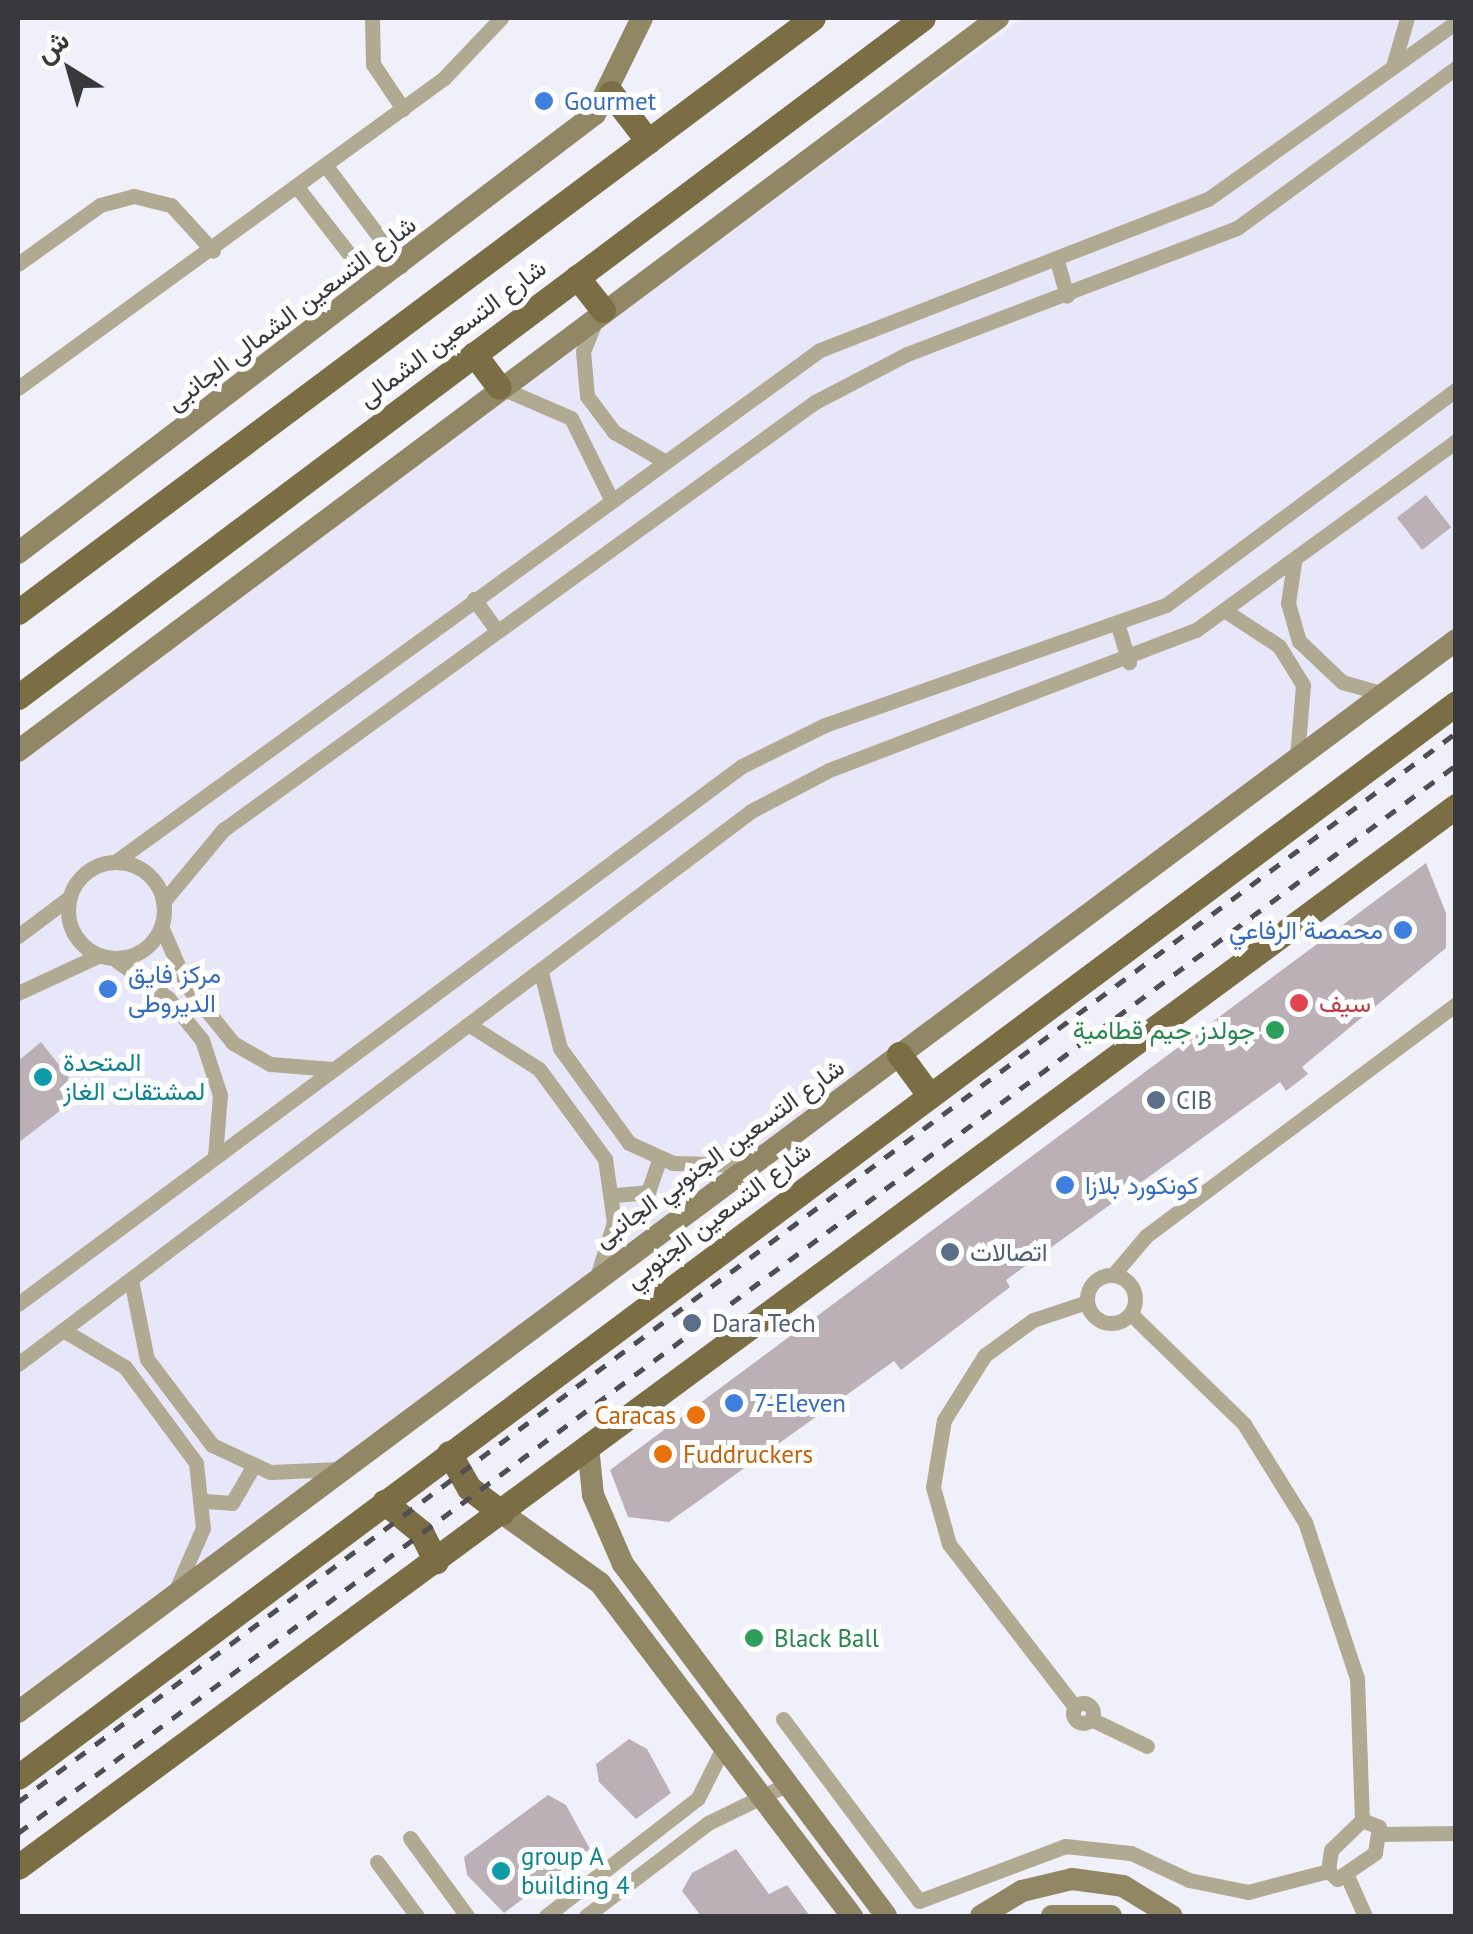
<!DOCTYPE html>
<html>
<head>
<meta charset="utf-8">
<style>
	body { margin:0 }
	#map { position:relative; width:1473px; height:1934px; overflow:hidden; background:#f0f0fa; font-family:"PT Sans",Vazirmatn,sans-serif }
	div>[style] { position:absolute }
	.built>* { inset:0; background:#e7e7f9 }
	.building>* { inset:0; background:#bbb0b5; transform-origin:0 0 }
	.street>* { height:15px; margin:-7.5px; padding:0 7.5px; transform-origin:7.5px; border-radius:7.5px; background:#b1aa93 }
	.street>.ring { margin:-7.5px; padding:0; box-sizing:content-box; background:none; border:15px solid #b1aa93; border-radius:50% }
	.secondary>* { height:22px; margin:-11px; padding:0 11px; transform-origin:11px; border-radius:11px; background:#928765 }
	.primary>* { height:25px; margin:-12.5px; padding:0 12.5px; transform-origin:12.5px; border-radius:12.5px; background:#7b6e44 }
	.rail>* { height:5px; margin-top:-2.5px; transform-origin:0; background:repeating-linear-gradient(90deg,#4f4f53 0 12px,transparent 0 24px) }
	.dots>* { width:28px; height:28px; translate:-50% -50%; box-sizing:border-box; border:5px solid #fff; border-radius:50% }
	span { translate:-50% -50%; white-space:nowrap; text-align:center; line-height:1.15; -webkit-text-stroke:10px #fff; paint-order:stroke }
	.shop-label { font-size:25px; color:#366cbe }
	.left { translate:0 -50%; text-align:left }
	.right { translate:-100% -50%; text-align:right }
	.street-label { font-size:25px; color:#39393d }
	.health-label { font-size:25px; color:#be3a42 }
	.leisure-label { font-size:25px; color:#27864d }
	.culture-label { font-size:25px; color:#0d838f }
	.service-label { font-size:25px; color:#4e5e75 }
	.food-label { font-size:25px; color:#c56008 }
	.frame { position:absolute; inset:0; border:20px solid #39393d; pointer-events:none }
	.north { position:absolute; left:20px; top:20px; width:100px; height:100px; -webkit-text-stroke:8px #fff; paint-order:stroke; rotate:323deg; font-size:28px; font-weight:700; line-height:40px; text-align:center; color:#39393d }
	.north::after { content:''; display:block; margin:auto; width:35px; height:45px; background:#39393d; clip-path:polygon(50% 0,100% 100%,50% 72%,0 100%) }
</style>
</head>
<body>
<div id="map">
	<div class="built">
		<div style="clip-path:polygon(1023px 18px,1455px 18px,1455px 630px,18px 1697px,18px 754px)"></div>
	</div>
	<div class="building">
		<div style="left:1426px;top:495px;width:41px;height:37px;rotate:52deg"></div>
		<div style="clip-path:polygon(1426px 863px,1446px 913px,1446px 948px,1302px 1067px,1308px 1074px,1286px 1091px,1280px 1082px,1006px 1280px,1010px 1287px,901px 1370px,894px 1361px,669px 1522px,628px 1517px,610px 1470px)"></div>
		<div style="clip-path:polygon(41px 1042px,82px 1094px,18px 1143px,18px 1061px)"></div>
		<div style="clip-path:polygon(629px 1739px,647px 1749px,671px 1793px,636px 1819px,599px 1782px,596px 1764px)"></div>
		<div style="clip-path:polygon(548px 1795px,566px 1805px,590px 1849px,504px 1913px,467px 1875px,464px 1857px)"></div>
		<div style="clip-path:polygon(736px 1849px,769px 1894px,787px 1885px,810px 1916px,701px 1916px,682px 1891px,692px 1873px)"></div>
	</div>
	<div class="street">
		<div style="left:372px;top:18px;width:46px;rotate:88.8deg"></div>
		<div style="left:373px;top:64px;width:54px;rotate:56.3deg"></div>
		<div style="left:1393px;top:66px;width:50px;rotate:-73.7deg"></div>
		<div style="left:326px;top:166px;width:125px;rotate:53.1deg"></div>
		<div style="left:297px;top:187px;width:125px;rotate:52.1deg"></div>
		<div style="left:1057px;top:261px;width:36px;rotate:74deg"></div>
		<div style="left:18px;top:264px;width:101px;rotate:-35.7deg"></div>
		<div style="left:100px;top:205px;width:35px;rotate:-15deg"></div>
		<div style="left:134px;top:196px;width:38px;rotate:14deg"></div>
		<div style="left:171px;top:205px;width:62px;rotate:47.6deg"></div>
		<div style="left:595px;top:322px;width:31px;rotate:112deg"></div>
		<div style="left:583px;top:351px;width:45px;rotate:84.9deg"></div>
		<div style="left:587px;top:396px;width:45px;rotate:53.1deg"></div>
		<div style="left:614px;top:432px;width:54px;rotate:29.9deg"></div>
		<div style="left:499px;top:387px;width:78px;rotate:23.3deg"></div>
		<div style="left:571px;top:418px;width:88px;rotate:63.7deg"></div>
		<div style="left:18px;top:388px;width:527px;rotate:-36.04deg"></div>
		<div style="left:444px;top:78px;width:83px;rotate:-46.5deg"></div>
		<div style="left:1294px;top:563px;width:40px;rotate:98.5deg"></div>
		<div style="left:1288px;top:603px;width:40px;rotate:74deg"></div>
		<div style="left:1299px;top:641px;width:59px;rotate:43.6deg"></div>
		<div style="left:1342px;top:682px;width:45px;rotate:15.6deg"></div>
		<div style="left:474px;top:599px;width:39px;rotate:54deg"></div>
		<div style="left:1227px;top:612px;width:62px;rotate:33.2deg"></div>
		<div style="left:1279px;top:646px;width:46px;rotate:58.4deg"></div>
		<div style="left:1303px;top:685px;width:71px;rotate:94.8deg"></div>
		<div style="left:1118px;top:626px;width:38px;rotate:73deg"></div>
		<div style="left:115px;top:862px;width:871px;rotate:-35.99deg"></div>
		<div style="left:820px;top:350px;width:416px;rotate:-21.3deg"></div>
		<div style="left:1208px;top:199px;width:305px;rotate:-35.5deg"></div>
		<div class="ring" style="left:68px;top:862px;width:81px;height:81px"></div>
		<div style="left:163px;top:902px;width:94px;rotate:-50.2deg"></div>
		<div style="left:223px;top:830px;width:731px;rotate:-35.87deg"></div>
		<div style="left:815px;top:402px;width:104px;rotate:-27.6deg"></div>
		<div style="left:907px;top:354px;width:353px;rotate:-20.9deg"></div>
		<div style="left:1237px;top:228px;width:271px;rotate:-36.2deg"></div>
		<div style="left:161px;top:926px;width:65px;rotate:66.6deg"></div>
		<div style="left:187px;top:986px;width:73px;rotate:51.1deg"></div>
		<div style="left:233px;top:1043px;width:43px;rotate:29.6deg"></div>
		<div style="left:270px;top:1064px;width:63px;rotate:4.5deg"></div>
		<div style="left:18px;top:936px;width:65px;rotate:-36.9deg"></div>
		<div style="left:113px;top:958px;width:68px;rotate:36deg"></div>
		<div style="left:168px;top:998px;width:54px;rotate:51deg"></div>
		<div style="left:202px;top:1040px;width:58px;rotate:71.9deg"></div>
		<div style="left:220px;top:1095px;width:61px;rotate:94.7deg"></div>
		<div style="left:541px;top:972px;width:78px;rotate:76deg"></div>
		<div style="left:560px;top:1048px;width:117px;rotate:54deg"></div>
		<div style="left:629px;top:1143px;width:48px;rotate:24.4deg"></div>
		<div style="left:673px;top:1163px;width:75px;rotate:1.5deg"></div>
		<div style="left:18px;top:993px;width:90px;rotate:-24.9deg"></div>
		<div style="left:471px;top:1026px;width:80px;rotate:32.3deg"></div>
		<div style="left:539px;top:1069px;width:112px;rotate:53.7deg"></div>
		<div style="left:605px;top:1159px;width:64px;rotate:81.9deg"></div>
		<div style="left:614px;top:1222px;width:58px;rotate:107.2deg"></div>
		<div style="left:615px;top:1195px;width:33px;rotate:-5deg"></div>
		<div style="left:648px;top:1192px;width:34px;rotate:-71deg"></div>
		<div class="ring" style="left:1087px;top:1275px;width:33px;height:33px"></div>
		<div style="left:1113px;top:1275px;width:51px;rotate:-49.8deg"></div>
		<div style="left:1146px;top:1236px;width:387px;rotate:-36.8deg"></div>
		<div style="left:131px;top:1280px;width:81px;rotate:78.6deg"></div>
		<div style="left:147px;top:1359px;width:108px;rotate:52.9deg"></div>
		<div style="left:212px;top:1445px;width:64px;rotate:25deg"></div>
		<div style="left:270px;top:1472px;width:70px;rotate:-2.5deg"></div>
		<div style="left:18px;top:1304px;width:902px;rotate:-36.62deg"></div>
		<div style="left:742px;top:766px;width:93px;rotate:-26.3deg"></div>
		<div style="left:825px;top:725px;width:361px;rotate:-19.4deg"></div>
		<div style="left:1166px;top:605px;width:361px;rotate:-36.6deg"></div>
		<div style="left:1131px;top:1314px;width:158px;rotate:44.2deg"></div>
		<div style="left:1244px;top:1424px;width:115px;rotate:58.1deg"></div>
		<div style="left:1305px;top:1522px;width:164px;rotate:71.6deg"></div>
		<div style="left:1357px;top:1678px;width:142px;rotate:88deg"></div>
		<div style="left:63px;top:1330px;width:72px;rotate:30.8deg"></div>
		<div style="left:125px;top:1367px;width:119px;rotate:53.5deg"></div>
		<div style="left:196px;top:1463px;width:65px;rotate:83.9deg"></div>
		<div style="left:203px;top:1528px;width:68px;rotate:113.5deg"></div>
		<div style="left:18px;top:1364px;width:918px;rotate:-37.03deg"></div>
		<div style="left:751px;top:811px;width:88px;rotate:-27.7deg"></div>
		<div style="left:829px;top:770px;width:393px;rotate:-20.9deg"></div>
		<div style="left:1196px;top:630px;width:321px;rotate:-36deg"></div>
		<div style="left:205px;top:1501px;width:27px;rotate:4deg"></div>
		<div style="left:232px;top:1503px;width:39px;rotate:-60deg"></div>
		<div class="ring" style="left:1073px;top:1703px;width:5px;height:5px"></div>
		<div style="left:1075px;top:1707px;width:206px;rotate:-127.7deg"></div>
		<div style="left:949px;top:1544px;width:59px;rotate:-105.7deg"></div>
		<div style="left:933px;top:1487px;width:68px;rotate:-80.7deg"></div>
		<div style="left:944px;top:1420px;width:77px;rotate:-57.8deg"></div>
		<div style="left:985px;top:1355px;width:59px;rotate:-36.1deg"></div>
		<div style="left:1033px;top:1320px;width:57px;rotate:-18.4deg"></div>
		<div style="left:783px;top:1719px;width:227px;rotate:53.2deg"></div>
		<div style="left:919px;top:1901px;width:156px;rotate:-20.6deg"></div>
		<div style="left:1065px;top:1846px;width:66px;rotate:6.1deg"></div>
		<div style="left:1131px;top:1853px;width:64px;rotate:25deg"></div>
		<div style="left:1189px;top:1880px;width:60px;rotate:11.5deg"></div>
		<div style="left:1248px;top:1892px;width:83px;rotate:-14.7deg"></div>
		<div style="left:1091px;top:1719px;width:62px;rotate:25.7deg"></div>
		<div style="left:1362px;top:1820px;width:18px;rotate:22deg"></div>
		<div style="left:1379px;top:1827px;width:26px;rotate:99deg"></div>
		<div style="left:1375px;top:1853px;width:46px;rotate:145.6deg"></div>
		<div style="left:1337px;top:1879px;width:12px;rotate:-138deg"></div>
		<div style="left:1328px;top:1871px;width:21px;rotate:-82deg"></div>
		<div style="left:1331px;top:1850px;width:43px;rotate:-44.1deg"></div>
		<div style="left:1379px;top:1834px;width:77px;rotate:-0.7deg"></div>
		<div style="left:410px;top:1838px;width:97px;rotate:53.8deg"></div>
		<div style="left:377px;top:1862px;width:67px;rotate:53.5deg"></div>
		<div style="left:1348px;top:1878px;width:42px;rotate:65.9deg"></div>
		<div style="left:546px;top:1916px;width:192px;rotate:-37.8deg"></div>
		<div style="left:698px;top:1798px;width:58px;rotate:-63.4deg"></div>
		<div style="left:586px;top:1916px;width:153px;rotate:-37.3deg"></div>
		<div style="left:708px;top:1823px;width:87px;rotate:-26deg"></div>
	</div>
	<div class="secondary">
		<div style="left:18px;top:553px;width:725px;rotate:-37.27deg"></div>
		<div style="left:595px;top:114px;width:107px;rotate:-63.9deg"></div>
		<div style="left:18px;top:751px;width:1224px;rotate:-36.79deg"></div>
		<div style="left:588px;top:1446px;width:49px;rotate:84.2deg"></div>
		<div style="left:593px;top:1495px;width:75px;rotate:66.5deg"></div>
		<div style="left:623px;top:1564px;width:439px;rotate:53.2deg"></div>
		<div style="left:502px;top:1513px;width:120px;rotate:35.5deg"></div>
		<div style="left:600px;top:1583px;width:418px;rotate:52.9deg"></div>
		<div style="left:18px;top:1712px;width:1794px;rotate:-36.7deg"></div>
		<div style="left:981px;top:1916px;width:48px;rotate:-31.4deg"></div>
		<div style="left:1022px;top:1891px;width:51px;rotate:-13.5deg"></div>
		<div style="left:1072px;top:1879px;width:51px;rotate:7.8deg"></div>
		<div style="left:1123px;top:1886px;width:57px;rotate:31.5deg"></div>
		<div style="left:1052px;top:1916px;width:59px"></div>
	</div>
	<div class="primary">
		<div style="left:611px;top:93px;width:61px;rotate:52.4deg"></div>
		<div style="left:577px;top:277px;width:42px;rotate:51.8deg"></div>
		<div style="left:474px;top:354px;width:41px;rotate:52.9deg"></div>
		<div style="left:18px;top:612px;width:992px;rotate:-36.77deg"></div>
		<div style="left:18px;top:697px;width:1131px;rotate:-36.88deg"></div>
		<div style="left:899px;top:1054px;width:52px;rotate:53.6deg"></div>
		<div style="left:449px;top:1453px;width:40px;rotate:60.3deg"></div>
		<div style="left:469px;top:1488px;width:41px;rotate:37.1deg"></div>
		<div style="left:384px;top:1502px;width:48px;rotate:39deg"></div>
		<div style="left:421px;top:1532px;width:33px;rotate:63deg"></div>
		<div style="left:18px;top:1777px;width:1795px;rotate:-36.75deg"></div>
		<div style="left:18px;top:1867px;width:1787px;rotate:-36.42deg"></div>
	</div>
	<div class="rail">
		<div style="left:18px;top:1802px;width:1792px;rotate:-36.63deg"></div>
		<div style="left:18px;top:1833px;width:1791px;rotate:-36.6deg"></div>
	</div>
	<div class="dots">
		<div style="left:544px;top:101px;background:#3f7fe0"></div>
		<div style="left:1403px;top:930px;background:#3f7fe0"></div>
		<div style="left:108px;top:989px;background:#3f7fe0"></div>
		<div style="left:1299px;top:1003px;background:#e0444e"></div>
		<div style="left:1275px;top:1030px;background:#2e9e5b"></div>
		<div style="left:43px;top:1077px;background:#0f9aa8"></div>
		<div style="left:1156px;top:1100px;background:#5c6f8a"></div>
		<div style="left:1065px;top:1185px;background:#3f7fe0"></div>
		<div style="left:950px;top:1252px;background:#5c6f8a"></div>
		<div style="left:692px;top:1323px;background:#5c6f8a"></div>
		<div style="left:734px;top:1403px;background:#3f7fe0"></div>
		<div style="left:696px;top:1415px;background:#e8710a"></div>
		<div style="left:663px;top:1454px;background:#e8710a"></div>
		<div style="left:754px;top:1638px;background:#2e9e5b"></div>
		<div style="left:501px;top:1871px;background:#0f9aa8"></div>
	</div>
	<div class="shop-label">
		<span class="left" style="left:564px;top:101px">Gourmet</span>
		<span class="right" style="left:1383px;top:930px">محمصة الرفاعي</span>
		<span class="left" style="left:128px;top:989px">مركز فايق<br>الديروطى</span>
		<span class="left" style="left:1085px;top:1185px">كونكورد بلازا</span>
		<span class="left" style="left:754px;top:1403px">7-Eleven</span>
	</div>
	<div class="street-label">
		<span style="left:291px;top:313px;rotate:-37deg">شارع التسعين الشمالى الجانبى</span>
		<span style="left:452px;top:333px;rotate:-37deg">شارع التسعين الشمالى</span>
		<span style="left:719px;top:1153px;rotate:-36deg">شارع التسعين الجنوبي الجانبى</span>
		<span style="left:718px;top:1215px;rotate:-37deg">شارع التسعين الجنوبي</span>
	</div>
	<div class="health-label">
		<span class="left" style="left:1319px;top:1003px">سيف</span>
	</div>
	<div class="leisure-label">
		<span class="right" style="left:1255px;top:1030px">جولدز جيم قطامية</span>
		<span class="left" style="left:774px;top:1638px">Black Ball</span>
	</div>
	<div class="culture-label">
		<span class="left" style="left:63px;top:1077px">المتحدة<br>لمشتقات الغاز</span>
		<span class="left" style="left:521px;top:1871px">group A<br>building 4</span>
	</div>
	<div class="service-label">
		<span class="left" style="left:1176px;top:1100px">CIB</span>
		<span class="left" style="left:970px;top:1252px">اتصالات</span>
		<span class="left" style="left:712px;top:1323px">Dara Tech</span>
	</div>
	<div class="food-label">
		<span class="right" style="left:676px;top:1415px">Caracas</span>
		<span class="left" style="left:683px;top:1454px">Fuddruckers</span>
	</div>
	<div class="frame"></div>
	<div class="north">ش</div>
</div>
</body>
</html>
